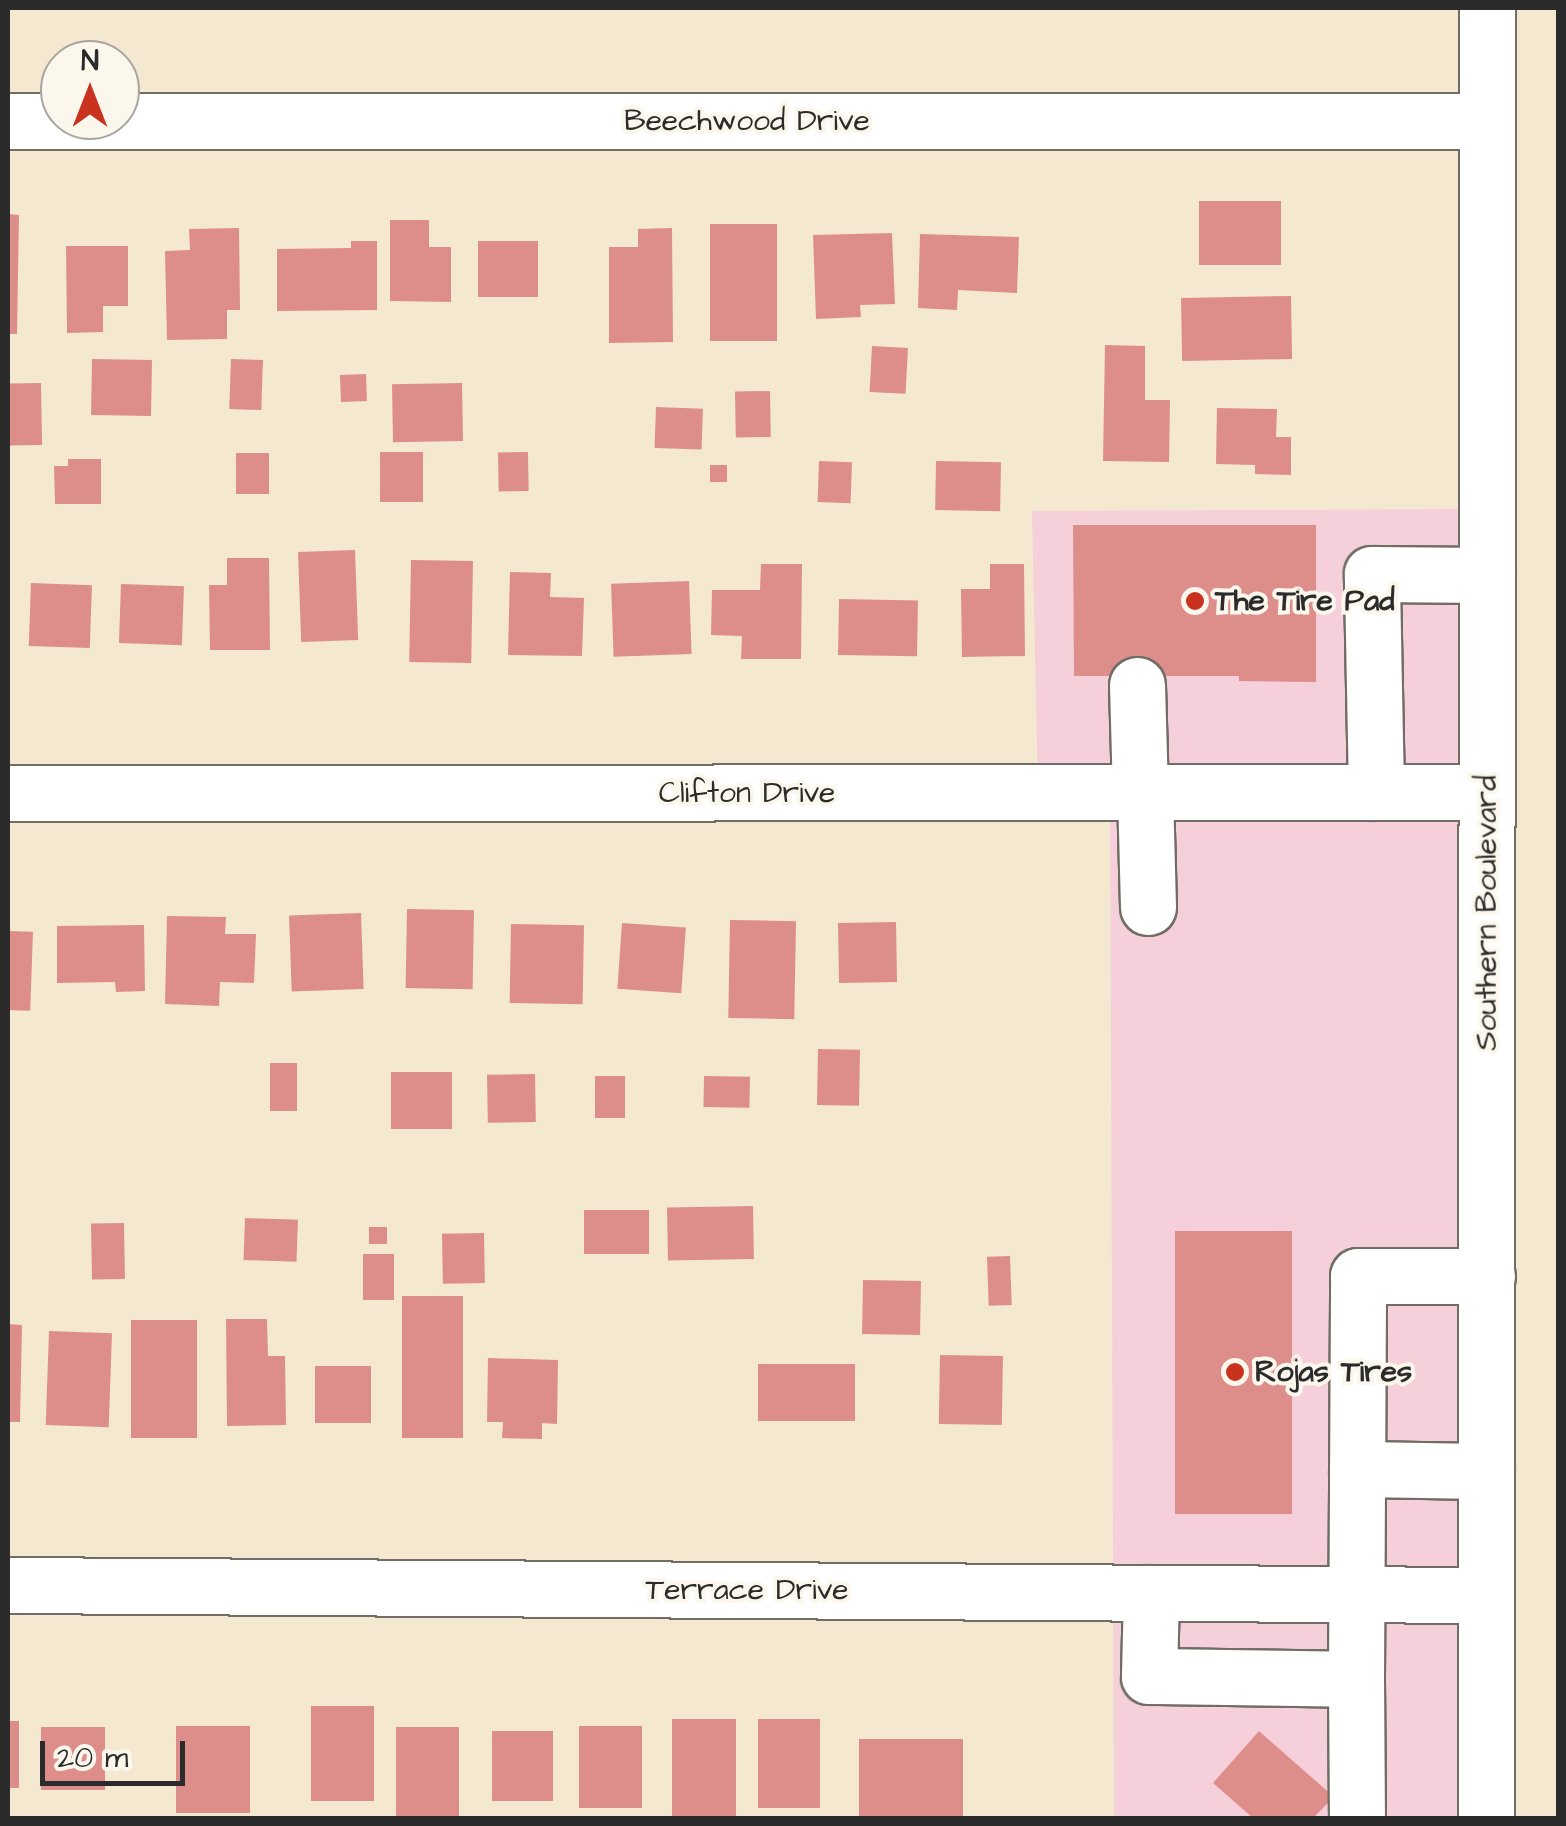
<!DOCTYPE html>
<html>
<head>
<meta charset="utf-8">
<style>
	body { margin:0 }
	#map { position:relative; width:1566px; height:1826px; overflow:hidden; background:#f4e8d0; font-family:"Architects Daughter",sans-serif }
	div>[style] { position:absolute }
	.built>* { inset:0; background:#f5cfd9 }
	.building>* { inset:0; background:#de8e8a; transform-origin:0 0 }
	.roads { filter:drop-shadow(2px 0 #716d65) drop-shadow(-2px 0 #716d65) drop-shadow(0 2px #716d65) drop-shadow(0 -2px #716d65) }
	.minor>* { height:55px; margin:-27.5px; padding:0 27.5px; transform-origin:27.5px; border-radius:27.5px; background:#fff }
	.dots>* { width:28px; height:28px; translate:-50% -50%; box-sizing:border-box; border:5px solid #fbf7ec; border-radius:50% }
	span { translate:-50% -50%; white-space:nowrap; text-align:center; line-height:1.15; -webkit-text-stroke:8px #fbf7ec; paint-order:stroke }
	.street-label { font-size:30px; color:#2b2b2b }
	.poi-label { font-size:30px; color:#2b2b2b; font-weight:700 }
	.left { translate:0 -50%; text-align:left }
	.frame { position:absolute; inset:0; border:10px solid #2b2b2b; pointer-events:none }
	.north { position:absolute; left:40px; top:40px; width:100px; height:100px; box-sizing:border-box; background:#fbf7ec; border:2px solid #a8a59f; border-radius:50%; rotate:0deg; font-size:28px; font-weight:700; line-height:40px; text-align:center; color:#2b2b2b }
	.north::after { content:''; display:block; margin:auto; width:35px; height:45px; background:#c8321e; clip-path:polygon(50% 0,100% 100%,50% 72%,0 100%) }
	.scale { position:absolute; left:40px; top:1741px; width:145px; height:45px; box-sizing:border-box; border:5px solid #2b2b2b; border-top:0; padding-left:12px; font-size:30px; line-height:35px; white-space:nowrap; color:#2b2b2b; -webkit-text-stroke:8px #fbf7ec; paint-order:stroke }
</style>
</head>
<body>
<div id="map">
	<div class="built">
		<div style="clip-path:polygon(1487px 509px,1486px 1818px,1114px 1818px,1110px 793px,1038px 792px,1032px 511px)"></div>
	</div>
	<div class="building">
		<div style="left:1199px;top:201px;width:82px;height:64px"></div>
		<div style="clip-path:polygon(8px 214px,19px 215px,17px 334px,8px 334px)"></div>
		<div style="clip-path:polygon(390px 220px,429px 220px,429px 247px,451px 247px,451px 302px,390px 301px)"></div>
		<div style="left:777px;top:224px;width:117px;height:67px;rotate:90deg"></div>
		<div style="clip-path:polygon(239px 228px,240px 310px,227px 310px,227px 339px,167px 340px,165px 251px,190px 250px,189px 229px)"></div>
		<div style="clip-path:polygon(672px 228px,673px 342px,609px 343px,609px 247px,638px 247px,638px 229px)"></div>
		<div style="clip-path:polygon(892px 233px,895px 304px,860px 305px,861px 317px,816px 319px,813px 235px)"></div>
		<div style="clip-path:polygon(920px 234px,1019px 237px,1017px 293px,958px 290px,957px 310px,918px 308px)"></div>
		<div style="clip-path:polygon(351px 241px,377px 241px,377px 310px,277px 311px,277px 249px,351px 248px)"></div>
		<div style="left:478px;top:241px;width:60px;height:56px"></div>
		<div style="clip-path:polygon(66px 246px,128px 246px,128px 306px,103px 306px,103px 332px,67px 333px)"></div>
		<div style="left:1291px;top:296px;width:63px;height:110px;rotate:89deg"></div>
		<div style="clip-path:polygon(1105px 345px,1145px 346px,1145px 400px,1170px 400px,1169px 462px,1103px 461px)"></div>
		<div style="left:872px;top:346px;width:36px;height:46px;rotate:3deg"></div>
		<div style="left:92px;top:359px;width:60px;height:56px;rotate:1deg"></div>
		<div style="left:231px;top:359px;width:32px;height:50px;rotate:2deg"></div>
		<div style="left:366px;top:374px;width:27px;height:26px;rotate:88deg"></div>
		<div style="left:41px;top:383px;width:62px;height:33px;rotate:89deg"></div>
		<div style="left:462px;top:383px;width:58px;height:70px;rotate:89deg"></div>
		<div style="left:770px;top:391px;width:46px;height:35px;rotate:89deg"></div>
		<div style="left:656px;top:407px;width:47px;height:41px;rotate:2deg"></div>
		<div style="clip-path:polygon(1217px 408px,1277px 409px,1276px 437px,1291px 437px,1291px 475px,1255px 474px,1255px 465px,1216px 464px)"></div>
		<div style="left:380px;top:452px;width:43px;height:50px"></div>
		<div style="left:528px;top:452px;width:39px;height:30px;rotate:89deg"></div>
		<div style="left:236px;top:453px;width:33px;height:41px"></div>
		<div style="clip-path:polygon(68px 459px,101px 459px,101px 504px,55px 504px,54px 466px,68px 466px)"></div>
		<div style="left:819px;top:461px;width:33px;height:41px;rotate:2deg"></div>
		<div style="left:936px;top:461px;width:65px;height:49px;rotate:1deg"></div>
		<div style="left:710px;top:465px;width:17px;height:17px"></div>
		<div style="clip-path:polygon(1073px 525px,1316px 525px,1316px 682px,1239px 681px,1239px 676px,1074px 676px)"></div>
		<div style="left:355px;top:550px;width:90px;height:57px;rotate:88deg"></div>
		<div style="clip-path:polygon(227px 558px,269px 558px,270px 650px,210px 650px,209px 585px,227px 585px)"></div>
		<div style="left:411px;top:560px;width:62px;height:102px;rotate:1deg"></div>
		<div style="clip-path:polygon(761px 564px,802px 564px,801px 659px,741px 659px,742px 636px,711px 635px,712px 590px,760px 590px)"></div>
		<div style="clip-path:polygon(990px 564px,1024px 564px,1025px 656px,962px 657px,961px 589px,990px 589px)"></div>
		<div style="clip-path:polygon(510px 572px,551px 573px,550px 597px,584px 598px,582px 656px,508px 655px)"></div>
		<div style="left:689px;top:581px;width:73px;height:78px;rotate:88deg"></div>
		<div style="left:31px;top:583px;width:61px;height:63px;rotate:2deg"></div>
		<div style="left:121px;top:584px;width:63px;height:59px;rotate:2deg"></div>
		<div style="left:839px;top:599px;width:79px;height:56px;rotate:1deg"></div>
		<div style="left:407px;top:909px;width:67px;height:79px;rotate:1deg"></div>
		<div style="left:361px;top:913px;width:76px;height:72px;rotate:88deg"></div>
		<div style="clip-path:polygon(167px 916px,226px 917px,225px 934px,256px 934px,254px 983px,220px 982px,219px 1006px,165px 1004px)"></div>
		<div style="left:730px;top:920px;width:66px;height:98px;rotate:1deg"></div>
		<div style="left:896px;top:922px;width:60px;height:58px;rotate:89deg"></div>
		<div style="left:622px;top:923px;width:64px;height:66px;rotate:4deg"></div>
		<div style="left:511px;top:924px;width:73px;height:79px;rotate:1deg"></div>
		<div style="clip-path:polygon(144px 925px,145px 991px,116px 992px,115px 982px,57px 983px,57px 926px)"></div>
		<div style="left:8px;top:931px;width:25px;height:79px;rotate:2deg"></div>
		<div style="left:818px;top:1049px;width:42px;height:56px;rotate:1deg"></div>
		<div style="left:270px;top:1063px;width:27px;height:48px"></div>
		<div style="left:452px;top:1072px;width:57px;height:61px;rotate:90deg"></div>
		<div style="left:535px;top:1074px;width:48px;height:48px;rotate:89deg"></div>
		<div style="left:595px;top:1076px;width:30px;height:42px"></div>
		<div style="left:704px;top:1076px;width:46px;height:31px;rotate:1deg"></div>
		<div style="left:753px;top:1206px;width:53px;height:86px;rotate:89deg"></div>
		<div style="left:649px;top:1210px;width:44px;height:65px;rotate:90deg"></div>
		<div style="left:245px;top:1218px;width:53px;height:42px;rotate:2deg"></div>
		<div style="left:124px;top:1223px;width:56px;height:33px;rotate:89deg"></div>
		<div style="left:369px;top:1227px;width:18px;height:17px"></div>
		<div style="left:1175px;top:1231px;width:117px;height:283px"></div>
		<div style="left:484px;top:1233px;width:50px;height:42px;rotate:89deg"></div>
		<div style="left:394px;top:1254px;width:46px;height:31px;rotate:90deg"></div>
		<div style="left:1010px;top:1256px;width:49px;height:23px;rotate:88deg"></div>
		<div style="left:863px;top:1280px;width:58px;height:54px;rotate:1deg"></div>
		<div style="left:402px;top:1296px;width:61px;height:142px"></div>
		<div style="clip-path:polygon(226px 1319px,267px 1319px,268px 1356px,285px 1356px,286px 1425px,227px 1426px)"></div>
		<div style="left:197px;top:1320px;width:118px;height:66px;rotate:90deg"></div>
		<div style="clip-path:polygon(8px 1324px,22px 1325px,20px 1422px,8px 1422px)"></div>
		<div style="left:49px;top:1331px;width:63px;height:94px;rotate:2deg"></div>
		<div style="left:940px;top:1355px;width:63px;height:69px;rotate:1deg"></div>
		<div style="clip-path:polygon(488px 1358px,558px 1360px,557px 1424px,542px 1423px,542px 1439px,502px 1438px,503px 1422px,487px 1422px)"></div>
		<div style="left:855px;top:1364px;width:57px;height:97px;rotate:90deg"></div>
		<div style="left:315px;top:1366px;width:56px;height:57px"></div>
		<div style="left:311px;top:1706px;width:63px;height:95px"></div>
		<div style="left:672px;top:1719px;width:64px;height:99px"></div>
		<div style="left:758px;top:1719px;width:62px;height:89px"></div>
		<div style="left:8px;top:1721px;width:11px;height:67px"></div>
		<div style="left:176px;top:1726px;width:74px;height:87px"></div>
		<div style="left:579px;top:1726px;width:63px;height:82px"></div>
		<div style="left:41px;top:1727px;width:64px;height:63px"></div>
		<div style="left:396px;top:1727px;width:63px;height:89px"></div>
		<div style="left:492px;top:1731px;width:61px;height:70px"></div>
		<div style="clip-path:polygon(1259px 1731px,1334px 1797px,1313px 1818px,1253px 1818px,1213px 1783px)"></div>
		<div style="left:859px;top:1739px;width:104px;height:79px"></div>
	</div>
	<div class="roads">
		<div class="minor">
			<div style="left:8px;top:121px;width:1479px"></div>
			<div style="left:1137px;top:685px;width:107px;rotate:88.4deg"></div>
			<div style="left:1145px;top:792px;width:115px;rotate:88.5deg"></div>
			<div style="left:1376px;top:792px;width:218px;rotate:-91.1deg"></div>
			<div style="left:1372px;top:574px;width:115px;rotate:0.5deg"></div>
			<div style="left:8px;top:793px;width:1479px;rotate:-0.04deg"></div>
			<div style="left:1357px;top:1469px;width:129px;rotate:0.9deg"></div>
			<div style="left:8px;top:1585px;width:1478px;rotate:0.39deg"></div>
			<div style="left:1151px;top:1593px;width:83px;rotate:91.4deg"></div>
			<div style="left:1149px;top:1676px;width:207px;rotate:0.8deg"></div>
			<div style="left:1356px;top:1679px;width:139px;rotate:89.6deg"></div>
			<div style="left:1356px;top:1679px;width:403px;rotate:-89.7deg"></div>
			<div style="left:1358px;top:1276px;width:129px"></div>
			<div style="left:1486px;top:1818px;width:1810px;rotate:-89.97deg"></div>
		</div>
	</div>
	<div class="dots">
		<div style="left:1195px;top:601px;background:#c8321e"></div>
		<div style="left:1235px;top:1372px;background:#c8321e"></div>
	</div>
	<div class="street-label">
		<span style="left:747px;top:121px">Beechwood Drive</span>
		<span style="left:747px;top:793px">Clifton Drive</span>
		<span style="left:1487px;top:913px;rotate:-90deg">Southern Boulevard</span>
		<span style="left:747px;top:1590px">Terrace Drive</span>
	</div>
	<div class="poi-label">
		<span class="left" style="left:1215px;top:601px">The Tire Pad</span>
		<span class="left" style="left:1255px;top:1372px">Rojas Tires</span>
	</div>
	<div class="frame"></div>
	<div class="north">N</div>
	<div class="scale">20 m</div>
</div>
</body>
</html>
